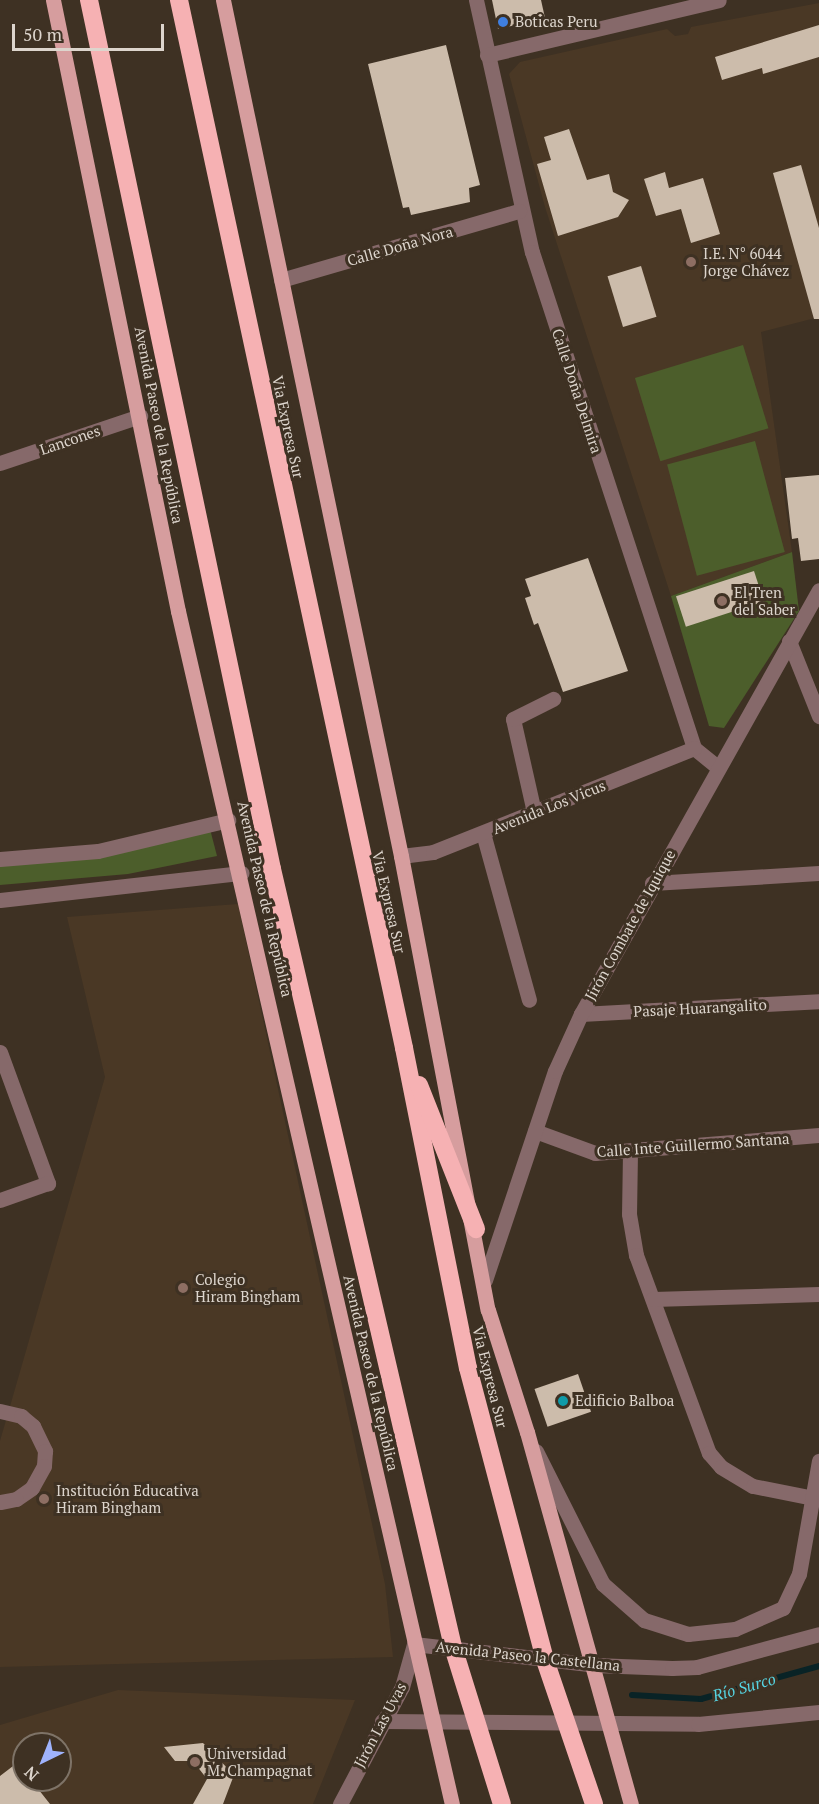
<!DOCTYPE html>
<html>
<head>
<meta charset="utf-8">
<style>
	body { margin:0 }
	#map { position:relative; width:819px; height:1804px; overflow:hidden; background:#3e3123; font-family:"PT Serif",serif }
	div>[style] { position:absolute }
	.built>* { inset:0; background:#4a3825 }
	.green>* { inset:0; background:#4c5e2b; transform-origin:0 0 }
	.stream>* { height:6px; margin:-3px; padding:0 3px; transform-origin:3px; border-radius:3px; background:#092326 }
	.building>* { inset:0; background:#ccbcab; transform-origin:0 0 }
	.minor>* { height:15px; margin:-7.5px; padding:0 7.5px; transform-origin:7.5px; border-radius:7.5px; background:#86696a }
	.major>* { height:15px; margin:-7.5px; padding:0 7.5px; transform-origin:7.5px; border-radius:7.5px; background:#d69d9e }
	.highway>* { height:18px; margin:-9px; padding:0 9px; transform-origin:9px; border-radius:9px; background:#f6b1b3 }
	.dots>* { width:16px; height:16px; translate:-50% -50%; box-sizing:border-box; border:3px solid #3e3123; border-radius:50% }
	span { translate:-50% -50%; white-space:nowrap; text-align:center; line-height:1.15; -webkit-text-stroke:6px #3e3123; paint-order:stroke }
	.poi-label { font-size:15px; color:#ddd5cd }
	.left { translate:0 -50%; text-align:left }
	.street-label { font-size:15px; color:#ddd5cd }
	.water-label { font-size:16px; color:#56d4e2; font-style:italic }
	.north { position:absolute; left:12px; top:1732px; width:60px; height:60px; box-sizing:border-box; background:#3e3123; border:2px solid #7e7367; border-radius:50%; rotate:223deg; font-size:16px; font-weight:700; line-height:24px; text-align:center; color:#ddd5cd }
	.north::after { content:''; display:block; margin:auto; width:21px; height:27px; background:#9fb3fd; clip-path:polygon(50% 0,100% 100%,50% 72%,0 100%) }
	.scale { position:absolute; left:12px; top:24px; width:152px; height:27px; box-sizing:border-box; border:3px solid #ddd5cd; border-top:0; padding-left:8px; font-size:18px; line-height:21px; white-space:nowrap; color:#ddd5cd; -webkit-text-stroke:4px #3e3123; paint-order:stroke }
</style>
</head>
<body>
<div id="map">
	<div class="built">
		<div style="clip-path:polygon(819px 3px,819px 317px,761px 332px,792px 552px,671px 596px,545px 207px,509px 74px,520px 62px,667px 29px,675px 36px,688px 34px,691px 27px)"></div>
		<div style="clip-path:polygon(238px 904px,385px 1584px,393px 1657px,0 1667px,0 1441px,105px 1077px,67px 917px)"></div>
		<div style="clip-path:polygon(evenodd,118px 1690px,355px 1700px,313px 1804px,0 1804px,0 1725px,118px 1690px,24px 1744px,60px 1744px,60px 1780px,24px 1780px,24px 1744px)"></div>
	</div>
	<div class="green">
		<div style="left:743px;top:345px;width:87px;height:113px;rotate:73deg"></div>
		<div style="left:755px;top:441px;width:115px;height:91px;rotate:75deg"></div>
		<div style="clip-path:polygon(792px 552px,799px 611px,724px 728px,709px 726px,671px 596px)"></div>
		<div style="clip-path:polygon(210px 829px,217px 856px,128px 874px,0 885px,0 863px)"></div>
	</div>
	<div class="stream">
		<div style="left:632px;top:1695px;width:69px;rotate:3.3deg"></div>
		<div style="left:701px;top:1699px;width:123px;rotate:-15.6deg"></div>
	</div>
	<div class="building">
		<div style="clip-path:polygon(492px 0,541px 0,545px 18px,498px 29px)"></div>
		<div style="clip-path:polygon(819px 25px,819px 57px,763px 74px,762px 68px,722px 80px,715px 57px)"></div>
		<div style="clip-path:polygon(446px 45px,480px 185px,469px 188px,470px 202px,411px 215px,409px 207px,403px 208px,368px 64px)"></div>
		<div style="clip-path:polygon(569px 129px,587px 180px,609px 174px,613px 192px,629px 200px,618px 217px,558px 236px,537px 164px,551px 160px,544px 137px)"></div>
		<div style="clip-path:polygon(801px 165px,819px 228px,819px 319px,814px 319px,773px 173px)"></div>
		<div style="clip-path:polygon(665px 172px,669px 188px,703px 178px,720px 234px,691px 243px,681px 209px,656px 216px,644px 179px)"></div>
		<div style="left:641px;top:266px;width:53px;height:35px;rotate:73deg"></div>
		<div style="clip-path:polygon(819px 475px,819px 559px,801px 561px,798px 538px,792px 539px,785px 478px)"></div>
		<div style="clip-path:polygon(588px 558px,628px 671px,563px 692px,538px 623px,534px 625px,525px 598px,531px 596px,525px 579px)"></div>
		<div style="left:754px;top:571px;width:32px;height:82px;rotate:72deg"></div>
		<div style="left:578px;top:1374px;width:40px;height:46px;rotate:71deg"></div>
		<div style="clip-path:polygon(203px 1743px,234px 1775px,223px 1804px,193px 1804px,207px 1779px,193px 1761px,175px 1761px,164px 1747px)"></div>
		<div style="clip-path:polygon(17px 1763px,24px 1780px,31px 1780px,50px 1804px,0 1804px,0 1776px)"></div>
	</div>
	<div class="minor">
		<div style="left:476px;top:0;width:258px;rotate:77.5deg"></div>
		<div style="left:532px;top:252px;width:522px;rotate:71.91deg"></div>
		<div style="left:694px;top:748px;width:28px;rotate:39deg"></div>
		<div style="left:487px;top:55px;width:238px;rotate:-13.3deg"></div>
		<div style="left:281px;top:280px;width:248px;rotate:-16.2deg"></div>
		<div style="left:0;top:463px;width:148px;rotate:-18.6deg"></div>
		<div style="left:789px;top:641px;width:81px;rotate:68.2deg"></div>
		<div style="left:534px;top:812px;width:95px;rotate:-102.7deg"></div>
		<div style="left:513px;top:719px;width:45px;rotate:-26.6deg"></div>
		<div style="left:483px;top:833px;width:173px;rotate:74.6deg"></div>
		<div style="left:401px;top:856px;width:32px;rotate:-7deg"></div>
		<div style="left:433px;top:852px;width:281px;rotate:-21.7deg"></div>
		<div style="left:0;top:859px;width:98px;rotate:-4.7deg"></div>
		<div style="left:98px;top:851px;width:134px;rotate:-13.4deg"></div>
		<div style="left:652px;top:883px;width:167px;rotate:-3.4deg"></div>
		<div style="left:0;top:900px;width:243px;rotate:-6.4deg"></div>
		<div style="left:581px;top:1014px;width:238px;rotate:-3.1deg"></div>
		<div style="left:0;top:1052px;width:140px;rotate:69.9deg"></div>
		<div style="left:48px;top:1183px;width:51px;rotate:160.5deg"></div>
		<div style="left:535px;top:1131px;width:64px;rotate:20.1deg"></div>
		<div style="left:595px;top:1153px;width:225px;rotate:-4.6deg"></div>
		<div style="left:630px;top:1152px;width:62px;rotate:90.9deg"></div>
		<div style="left:629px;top:1214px;width:42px;rotate:80.3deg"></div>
		<div style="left:636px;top:1255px;width:211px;rotate:69.8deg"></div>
		<div style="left:709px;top:1453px;width:18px;rotate:49deg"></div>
		<div style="left:721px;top:1467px;width:37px;rotate:31deg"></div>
		<div style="left:753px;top:1486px;width:61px;rotate:11.3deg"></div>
		<div style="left:485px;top:1280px;width:220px;rotate:-71.5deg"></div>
		<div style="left:555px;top:1071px;width:63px;rotate:-65.5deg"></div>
		<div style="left:581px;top:1014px;width:486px;rotate:-60.7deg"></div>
		<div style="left:653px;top:1299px;width:166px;rotate:-1.7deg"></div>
		<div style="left:0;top:1411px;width:22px;rotate:13deg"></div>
		<div style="left:21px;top:1416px;width:16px;rotate:40deg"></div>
		<div style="left:33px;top:1426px;width:28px;rotate:64deg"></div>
		<div style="left:45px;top:1451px;width:15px;rotate:94deg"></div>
		<div style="left:44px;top:1466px;width:25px;rotate:119deg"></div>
		<div style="left:32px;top:1488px;width:19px;rotate:145deg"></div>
		<div style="left:16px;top:1499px;width:16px;rotate:169deg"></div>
		<div style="left:536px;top:1451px;width:149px;rotate:63.3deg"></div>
		<div style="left:603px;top:1584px;width:55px;rotate:41.3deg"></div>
		<div style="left:644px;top:1620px;width:46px;rotate:17.7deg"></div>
		<div style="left:688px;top:1634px;width:47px;rotate:-6.1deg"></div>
		<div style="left:735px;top:1629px;width:52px;rotate:-23.6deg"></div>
		<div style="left:783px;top:1608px;width:38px;rotate:-65deg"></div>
		<div style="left:799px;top:1574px;width:115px;rotate:-80deg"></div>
		<div style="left:382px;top:1721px;width:316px;rotate:0.5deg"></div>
		<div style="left:698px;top:1724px;width:122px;rotate:-5.7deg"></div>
		<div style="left:340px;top:1804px;width:132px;rotate:-62.1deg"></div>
		<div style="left:402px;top:1687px;width:45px;rotate:-74.4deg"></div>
		<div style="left:414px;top:1644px;width:182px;rotate:6.6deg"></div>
		<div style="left:595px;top:1665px;width:77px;rotate:2.2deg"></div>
		<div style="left:672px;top:1668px;width:25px;rotate:-2deg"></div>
		<div style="left:697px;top:1667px;width:126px;rotate:-15.1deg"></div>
	</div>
	<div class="major">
		<div style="left:53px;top:0;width:624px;rotate:78.44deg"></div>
		<div style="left:178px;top:611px;width:1224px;rotate:77.07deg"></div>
		<div style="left:223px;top:0;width:874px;rotate:78.25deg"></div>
		<div style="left:401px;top:856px;width:462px;rotate:79.2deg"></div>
		<div style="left:488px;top:1310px;width:128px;rotate:72.3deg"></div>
		<div style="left:527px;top:1432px;width:386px;rotate:74.4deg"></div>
	</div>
	<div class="highway">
		<div style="left:89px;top:0;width:888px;rotate:78.11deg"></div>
		<div style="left:272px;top:869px;width:799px;rotate:76.9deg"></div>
		<div style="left:453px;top:1647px;width:164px;rotate:72.7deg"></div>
		<div style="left:179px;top:0;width:1072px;rotate:77.88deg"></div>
		<div style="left:404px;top:1048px;width:326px;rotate:78.7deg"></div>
		<div style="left:468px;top:1368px;width:302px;rotate:75.2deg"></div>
		<div style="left:545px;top:1660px;width:152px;rotate:71.2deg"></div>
		<div style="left:419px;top:1085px;width:155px;rotate:68.4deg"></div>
	</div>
	<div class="dots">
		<div style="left:503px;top:22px;background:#3f7fe0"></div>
		<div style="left:691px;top:262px;background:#8d6e63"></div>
		<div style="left:722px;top:601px;background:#8d6e63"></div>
		<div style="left:183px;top:1288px;background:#8d6e63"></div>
		<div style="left:563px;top:1401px;background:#0f9aa8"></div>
		<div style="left:44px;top:1499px;background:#8d6e63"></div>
		<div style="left:195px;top:1762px;background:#8d6e63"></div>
	</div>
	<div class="poi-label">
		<span class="left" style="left:515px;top:22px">Boticas Peru</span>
		<span class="left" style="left:703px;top:262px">I.E. N° 6044<br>Jorge Chávez</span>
		<span class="left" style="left:734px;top:601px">El Tren<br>del Saber</span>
		<span class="left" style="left:195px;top:1288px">Colegio<br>Hiram Bingham</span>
		<span class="left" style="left:575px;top:1401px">Edificio Balboa</span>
		<span class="left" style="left:56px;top:1499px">Institución Educativa<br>Hiram Bingham</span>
		<span class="left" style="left:207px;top:1762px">Universidad<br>M. Champagnat</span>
	</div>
	<div class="street-label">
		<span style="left:400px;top:246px;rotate:-16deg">Calle Doña Nora</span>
		<span style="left:577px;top:391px;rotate:72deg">Calle Doña Delmira</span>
		<span style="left:159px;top:425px;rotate:79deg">Avenida Paseo de la República</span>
		<span style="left:288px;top:427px;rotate:78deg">Via Expresa Sur</span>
		<span style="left:70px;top:440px;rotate:-19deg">Lancones</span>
		<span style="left:549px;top:807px;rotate:-22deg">Avenida Los Vicus</span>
		<span style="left:265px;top:899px;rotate:77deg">Avenida Paseo de la República</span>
		<span style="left:389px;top:902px;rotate:77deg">Via Expresa Sur</span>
		<span style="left:630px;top:925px;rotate:-61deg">Jirón Combate de Iquique</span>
		<span style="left:700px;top:1008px;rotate:-3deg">Pasaje Huarangalito</span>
		<span style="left:693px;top:1145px;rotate:-4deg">Calle Inte Guillermo Santana</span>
		<span style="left:371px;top:1373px;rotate:77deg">Avenida Paseo de la República</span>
		<span style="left:490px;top:1377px;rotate:76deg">Via Expresa Sur</span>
		<span style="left:528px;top:1656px;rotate:6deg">Avenida Paseo la Castellana</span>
		<span style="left:380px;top:1725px;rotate:-62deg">Jirón Las Uvas</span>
	</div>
	<div class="water-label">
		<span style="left:744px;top:1687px;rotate:-16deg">Río Surco</span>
	</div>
	<div class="north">N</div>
	<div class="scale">50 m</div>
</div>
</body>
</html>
